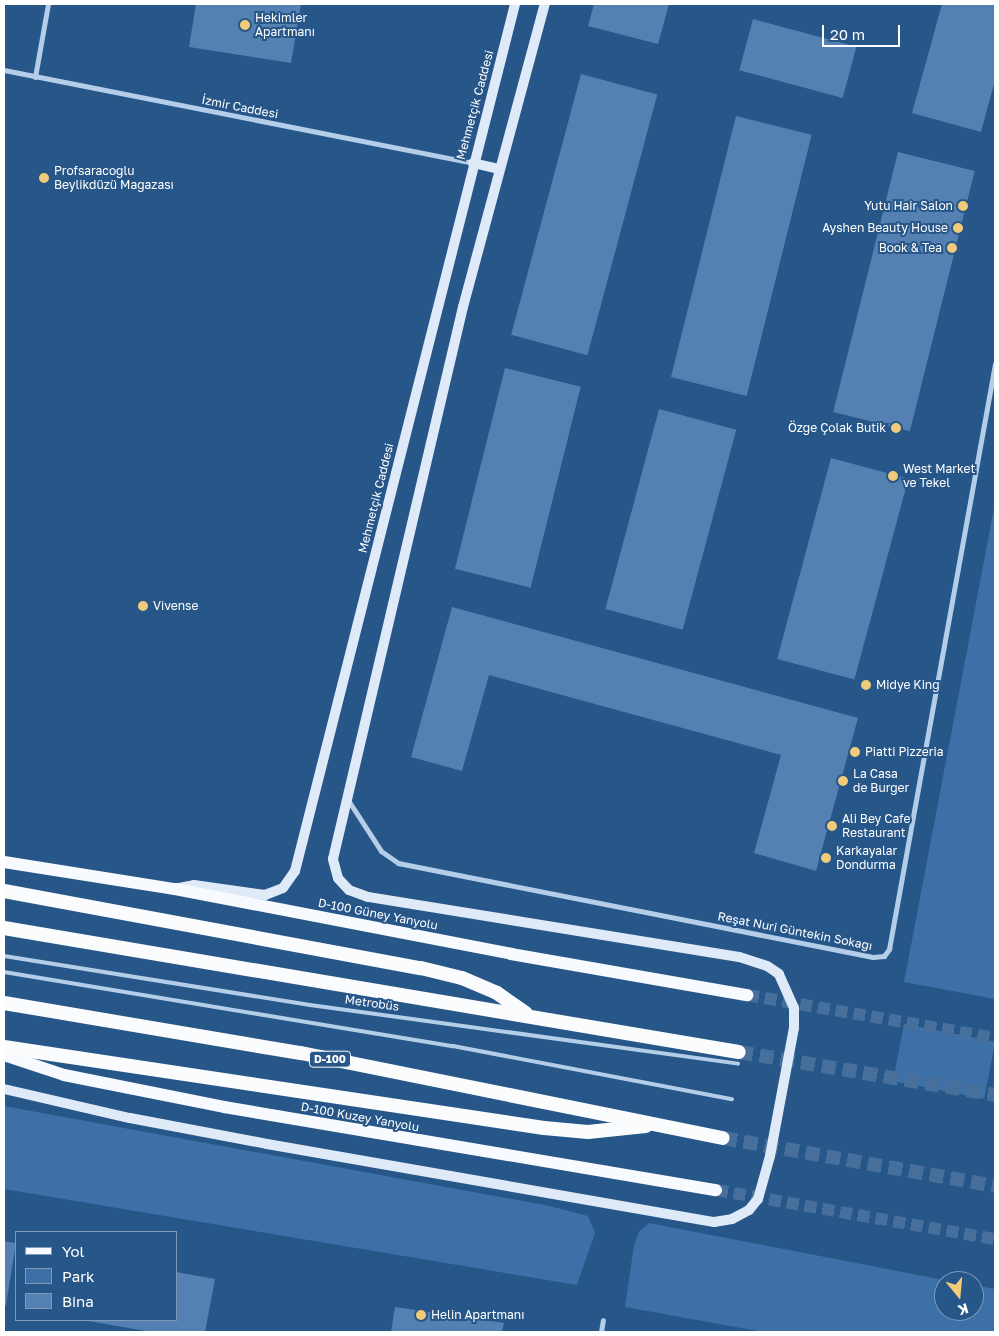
<!DOCTYPE html>
<html>
<head>
<meta charset="utf-8">
<style>
	body { margin:0 }
	#map { position:relative; width:999px; height:1336px; overflow:hidden; background:#275689; font-family:"Golos Text",sans-serif }
	div>[style] { position:absolute }
	.green>* { inset:0; background:#3c70a6; transform-origin:0 0 }
	.building>* { inset:0; background:#5481b2; transform-origin:0 0 }
	.primary-tunnel>* { height:12px; margin-top:-6px; transform-origin:0; background:repeating-linear-gradient(90deg,#476f9b 0 12px,transparent 0 18px) }
	.trunk-tunnel>* { height:14px; margin-top:-7px; transform-origin:0; background:repeating-linear-gradient(90deg,#476f9b 0 14px,transparent 0 21px) }
	.service>* { height:4px; margin:-2px; padding:0 2px; transform-origin:2px; border-radius:2px; background:#b4cee9 }
	.minor>* { height:5px; margin:-2.5px; padding:0 2.5px; transform-origin:2.5px; border-radius:2.5px; background:#b4cee9 }
	.secondary>* { height:10px; margin:-5px; padding:0 5px; transform-origin:5px; border-radius:5px; background:#dfeaf8 }
	.primary>* { height:12px; margin:-6px; padding:0 6px; transform-origin:6px; border-radius:6px; background:#f7fafe }
	.trunk>* { height:14px; margin:-7px; padding:0 7px; transform-origin:7px; border-radius:7px; background:#fbfcfe }
	.dots>* { width:14px; height:14px; translate:-50% -50%; box-sizing:border-box; border:2px solid #275689; border-radius:50% }
	span { translate:-50% -50%; white-space:nowrap; text-align:center; line-height:1.15; -webkit-text-stroke:4px #275689; paint-order:stroke }
	.shield-label span { padding:1px 4px; background:#275689; border:1px solid; border-radius:4px; -webkit-text-stroke-width:0 }
	.shield-label { font-size:11px; color:#fff; font-weight:700 }
	.poi-label { font-size:12px; color:#fff }
	.left { translate:0 -50%; text-align:left }
	.right { translate:-100% -50%; text-align:right }
	.street-label { font-size:12px; color:#fff }
	.frame { position:absolute; inset:0; border:5px solid #fff; pointer-events:none }
	.legend { position:absolute; left:15px; top:1231px; width:162px; height:90px; box-sizing:border-box; background:#275689; border:1px solid #7d9ab8; margin:0; padding:6px 9px; list-style:none; font-size:15px; color:#fff }
	.legend li { display:flex; align-items:center; gap:10px; height:25px }
	.legend b { width:25px; border:1px solid #7d9ab8 }
	.north { position:absolute; left:934px; top:1271px; width:50px; height:50px; box-sizing:border-box; background:#275689; border:1px solid #7d9ab8; border-radius:50%; rotate:163deg; font-size:14px; font-weight:700; line-height:20px; text-align:center; color:#fff }
	.north::after { content:''; display:block; margin:auto; width:18px; height:22px; background:#f1cb7a; clip-path:polygon(50% 0,100% 100%,50% 72%,0 100%) }
	.scale { position:absolute; left:822px; top:25px; width:78px; height:22px; box-sizing:border-box; border:2px solid #fff; border-top:0; padding-left:6px; font-size:15px; line-height:18px; white-space:nowrap; color:#fff; -webkit-text-stroke:4px #275689; paint-order:stroke }
</style>
</head>
<body>
<div id="map">
	<div class="green">
		<div style="clip-path:polygon(995px 503px,995px 999px,904px 982px)"></div>
		<div style="left:904px;top:1024px;width:93px;height:58px;rotate:11deg"></div>
		<div style="clip-path:polygon(4px 1106px,550px 1206px,588px 1216px,595px 1233px,577px 1285px,4px 1189px)"></div>
		<div style="clip-path:polygon(649px 1223px,949px 1281px,944px 1281px,944px 1311px,974px 1311px,974px 1285px,995px 1289px,995px 1332px,763px 1332px,625px 1307px,634px 1245px,639px 1232px)"></div>
	</div>
	<div class="building">
		<div style="clip-path:polygon(196px 4px,301px 4px,291px 63px,189px 47px)"></div>
		<div style="clip-path:polygon(594px 4px,669px 4px,658px 44px,588px 26px)"></div>
		<div style="clip-path:polygon(942px 4px,995px 4px,995px 80px,981px 132px,912px 113px)"></div>
		<div style="left:753px;top:19px;width:107px;height:53px;rotate:15deg"></div>
		<div style="left:581px;top:74px;width:79px;height:270px;rotate:15deg"></div>
		<div style="left:736px;top:116px;width:78px;height:269px;rotate:14deg"></div>
		<div style="left:898px;top:152px;width:79px;height:268px;rotate:14deg"></div>
		<div style="left:505px;top:368px;width:78px;height:207px;rotate:14deg"></div>
		<div style="left:659px;top:409px;width:80px;height:207px;rotate:15deg"></div>
		<div style="left:831px;top:458px;width:80px;height:208px;rotate:15deg"></div>
		<div style="clip-path:polygon(452px 607px,858px 718px,816px 871px,754px 853px,781px 755px,489px 675px,462px 771px,411px 757px)"></div>
		<div style="left:4px;top:1241px;width:12px;height:64px;rotate:9deg"></div>
		<div style="clip-path:polygon(176px 1272px,215px 1279px,205px 1332px,152px 1332px,88px 1321px,176px 1320px)"></div>
		<div style="clip-path:polygon(395px 1307px,504px 1323px,502px 1332px,391px 1332px)"></div>
	</div>
	<div class="primary-tunnel">
		<div style="left:747px;top:995px;width:252px;rotate:9.8deg"></div>
		<div style="left:716px;top:1190px;width:283px;rotate:10deg"></div>
	</div>
	<div class="trunk-tunnel">
		<div style="left:739px;top:1052px;width:260px;rotate:9.5deg"></div>
		<div style="left:723px;top:1138px;width:276px;rotate:10deg"></div>
	</div>
	<div class="service">
		<div style="left:4px;top:956px;width:310px;rotate:9.1deg"></div>
		<div style="left:310px;top:1005px;width:432px;rotate:7.8deg"></div>
		<div style="left:4px;top:972px;width:455px;rotate:9.4deg"></div>
		<div style="left:453px;top:1046px;width:284px;rotate:10.8deg"></div>
	</div>
	<div class="minor">
		<div style="left:4px;top:70px;width:478px;rotate:11.2deg"></div>
		<div style="left:35px;top:77px;width:74px;rotate:-79.9deg"></div>
		<div style="left:348px;top:800px;width:61px;rotate:57.1deg"></div>
		<div style="left:381px;top:851px;width:21px;rotate:35deg"></div>
		<div style="left:398px;top:863px;width:484px;rotate:11.2deg"></div>
		<div style="left:873px;top:957px;width:11px;rotate:-5deg"></div>
		<div style="left:884px;top:956px;width:9px;rotate:-54deg"></div>
		<div style="left:889px;top:949px;width:595px;rotate:-79.73deg"></div>
		<div style="left:601px;top:1332px;width:12px;rotate:-81deg"></div>
	</div>
	<div class="secondary">
		<div style="left:473px;top:163px;width:26px;rotate:13deg"></div>
		<div style="left:179px;top:888px;width:15px;rotate:-11deg"></div>
		<div style="left:194px;top:885px;width:72px;rotate:8deg"></div>
		<div style="left:265px;top:895px;width:19px;rotate:-21deg"></div>
		<div style="left:283px;top:888px;width:21px;rotate:-55deg"></div>
		<div style="left:295px;top:871px;width:894px;rotate:-75.76deg"></div>
		<div style="left:4px;top:1089px;width:129px;rotate:13deg"></div>
		<div style="left:130px;top:1118px;width:139px;rotate:10.7deg"></div>
		<div style="left:267px;top:1144px;width:454px;rotate:9.9deg"></div>
		<div style="left:714px;top:1222px;width:18px;rotate:-9deg"></div>
		<div style="left:732px;top:1219px;width:19px;rotate:-28deg"></div>
		<div style="left:749px;top:1210px;width:14px;rotate:-51deg"></div>
		<div style="left:758px;top:1199px;width:45px;rotate:-74.4deg"></div>
		<div style="left:770px;top:1156px;width:130px;rotate:-79.4deg"></div>
		<div style="left:794px;top:1028px;width:20px;rotate:-90deg"></div>
		<div style="left:794px;top:1008px;width:37px;rotate:-114deg"></div>
		<div style="left:779px;top:974px;width:14px;rotate:-146deg"></div>
		<div style="left:767px;top:966px;width:29px;rotate:-162deg"></div>
		<div style="left:739px;top:957px;width:376px;rotate:-170.8deg"></div>
		<div style="left:368px;top:897px;width:20px;rotate:-160deg"></div>
		<div style="left:349px;top:890px;width:16px;rotate:-133deg"></div>
		<div style="left:338px;top:878px;width:20px;rotate:-105deg"></div>
		<div style="left:333px;top:859px;width:567px;rotate:-76.75deg"></div>
		<div style="left:463px;top:307px;width:314px;rotate:-74.9deg"></div>
	</div>
	<div class="primary">
		<div style="left:4px;top:862px;width:173px;rotate:9deg"></div>
		<div style="left:175px;top:889px;width:342px;rotate:10.9deg"></div>
		<div style="left:511px;top:954px;width:240px;rotate:9.9deg"></div>
		<div style="left:4px;top:1055px;width:63px;rotate:18.4deg"></div>
		<div style="left:64px;top:1075px;width:163px;rotate:11.3deg"></div>
		<div style="left:224px;top:1107px;width:499px;rotate:9.6deg"></div>
	</div>
	<div class="trunk">
		<div style="left:4px;top:891px;width:424px;rotate:10.5deg"></div>
		<div style="left:421px;top:968px;width:42px;rotate:13.7deg"></div>
		<div style="left:462px;top:978px;width:38px;rotate:23deg"></div>
		<div style="left:497px;top:993px;width:35px;rotate:35deg"></div>
		<div style="left:4px;top:928px;width:745px;rotate:9.58deg"></div>
		<div style="left:4px;top:1003px;width:301px;rotate:9.6deg"></div>
		<div style="left:301px;top:1053px;width:430px;rotate:11.4deg"></div>
		<div style="left:4px;top:1047px;width:546px;rotate:8.53deg"></div>
		<div style="left:544px;top:1128px;width:44px;rotate:5.2deg"></div>
		<div style="left:588px;top:1132px;width:58px;rotate:-5.9deg"></div>
	</div>
	<div class="dots">
		<div style="left:245px;top:25px;background:#f1cb7a"></div>
		<div style="left:44px;top:178px;background:#f1cb7a"></div>
		<div style="left:963px;top:206px;background:#f1cb7a"></div>
		<div style="left:958px;top:228px;background:#f1cb7a"></div>
		<div style="left:952px;top:248px;background:#f1cb7a"></div>
		<div style="left:896px;top:428px;background:#f1cb7a"></div>
		<div style="left:893px;top:476px;background:#f1cb7a"></div>
		<div style="left:143px;top:606px;background:#f1cb7a"></div>
		<div style="left:866px;top:685px;background:#f1cb7a"></div>
		<div style="left:855px;top:752px;background:#f1cb7a"></div>
		<div style="left:843px;top:781px;background:#f1cb7a"></div>
		<div style="left:832px;top:826px;background:#f1cb7a"></div>
		<div style="left:826px;top:858px;background:#f1cb7a"></div>
		<div style="left:421px;top:1315px;background:#f1cb7a"></div>
	</div>
	<div class="shield-label">
		<span style="left:330px;top:1059px">D-100</span>
	</div>
	<div class="poi-label">
		<span class="left" style="left:255px;top:25px">Hekimler<br>Apartmanı</span>
		<span class="left" style="left:54px;top:178px">Profsaracoglu<br>Beylikdüzü Mağazası</span>
		<span class="right" style="left:953px;top:206px">Yutu Hair Salon</span>
		<span class="right" style="left:948px;top:228px">Ayshen Beauty House</span>
		<span class="right" style="left:942px;top:248px">Book &amp; Tea</span>
		<span class="right" style="left:886px;top:428px">Özge Çolak Butik</span>
		<span class="left" style="left:903px;top:476px">West Market<br>ve Tekel</span>
		<span class="left" style="left:153px;top:606px">Vivense</span>
		<span class="left" style="left:876px;top:685px">Midye King</span>
		<span class="left" style="left:865px;top:752px">Piatti Pizzeria</span>
		<span class="left" style="left:853px;top:781px">La Casa<br>de Burger</span>
		<span class="left" style="left:842px;top:826px">Ali Bey Cafe<br>Restaurant</span>
		<span class="left" style="left:836px;top:858px">Karkayalar<br>Dondurma</span>
		<span class="left" style="left:431px;top:1315px">Helin Apartmanı</span>
	</div>
	<div class="street-label">
		<span style="left:475px;top:105px;rotate:-75deg">Mehmetçik Caddesi</span>
		<span style="left:240px;top:107px;rotate:11deg">İzmir Caddesi</span>
		<span style="left:376px;top:498px;rotate:-76deg">Mehmetçik Caddesi</span>
		<span style="left:378px;top:914px;rotate:11deg">D-100 Güney Yanyolu</span>
		<span style="left:795px;top:931px;rotate:11deg">Reşat Nuri Güntekin Sokağı</span>
		<span style="left:372px;top:1003px;rotate:8deg">Metrobüs</span>
		<span style="left:360px;top:1117px;rotate:10deg">D-100 Kuzey Yanyolu</span>
	</div>
	<div class="frame"></div>
	<ul class="legend">
	<li><b style="height:6px;background:#f7fafe"></b>Yol</li>
	<li><b style="height:14px;background:#3c70a6"></b>Park</li>
	<li><b style="height:14px;background:#5481b2"></b>Bina</li>
	</ul>
	<div class="north">K</div>
	<div class="scale">20 m</div>
</div>
</body>
</html>
